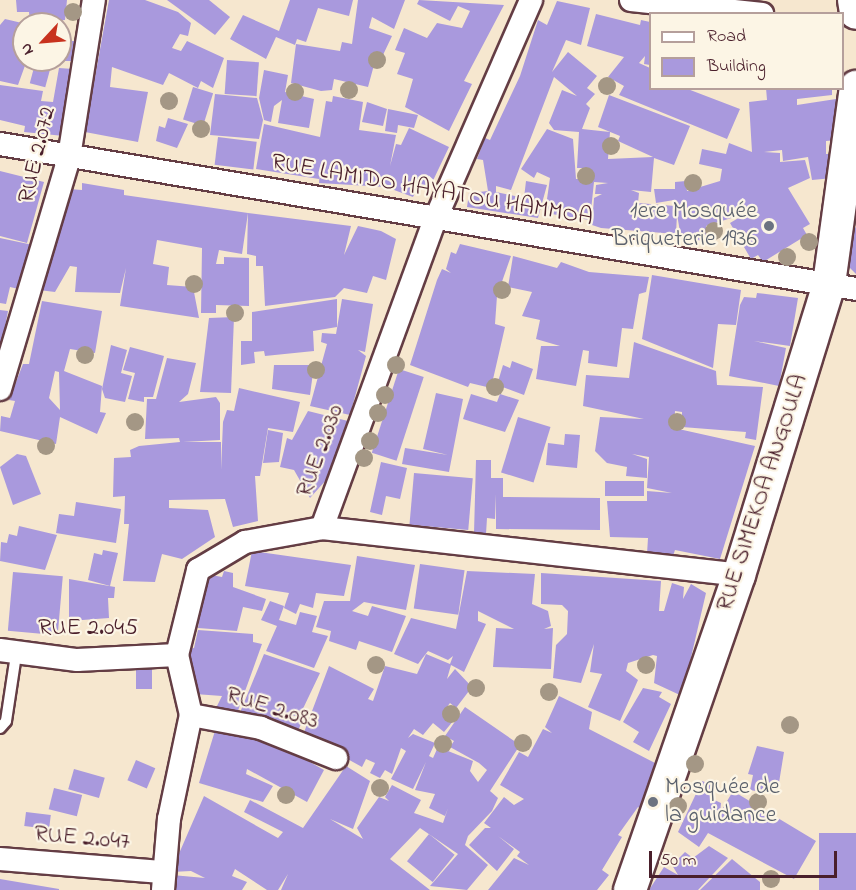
<!DOCTYPE html>
<html>
<head>
<meta charset="utf-8">
<style>
	body { margin:0 }
	#map { position:relative; width:856px; height:890px; overflow:hidden; background:#f6e7cf; font-family:"Indie Flower",sans-serif }
	div>[style] { position:absolute }
	.building>* { inset:0; background:#a999dd; transform-origin:0 0 }
	.roads { filter:drop-shadow(2px 0 #643d44) drop-shadow(-2px 0 #643d44) drop-shadow(0 2px #643d44) drop-shadow(0 -2px #643d44) }
	.lane>* { height:10px; margin:-5px; padding:0 5px; transform-origin:5px; border-radius:5px; background:#fff }
	.street>* { height:22px; margin:-11px; padding:0 11px; transform-origin:11px; border-radius:11px; background:#fff }
	.secondary>* { height:32px; margin:-16px; padding:0 16px; transform-origin:16px; border-radius:16px; background:#fff }
	.trees>* { width:18px; height:18px; margin:-9px; border-radius:50%; background:#a49785 }
	.dots>* { width:16px; height:16px; translate:-50% -50%; box-sizing:border-box; border:3px solid #fcf5e5; border-radius:50% }
	span { translate:-50% -50%; white-space:nowrap; text-align:center; line-height:1.15; -webkit-text-stroke:4.5px #fcf5e5; paint-order:stroke }
	.street-label { font-size:24px; color:#4a1f2b }
	.worship-label { font-size:24px; color:#5b616d }
	.right { translate:-100% -50%; text-align:right }
	.left { translate:0 -50%; text-align:left }
	.legend { position:absolute; left:649px; top:12px; width:195px; height:78px; box-sizing:border-box; background:#fcf5e5; border:2px solid #b59f9b; margin:0; padding:8px 10px; list-style:none; font-size:18px; color:#4a1f2b }
	.legend li { display:flex; align-items:center; gap:12px; height:30px }
	.legend b { width:30px; border:2px solid #b59f9b }
	.north { position:absolute; left:12px; top:12px; width:60px; height:60px; box-sizing:border-box; background:#fcf5e5; border:2px solid #b59f9b; border-radius:50%; rotate:244deg; font-size:16px; font-weight:700; line-height:24px; text-align:center; color:#4a1f2b }
	.north::after { content:''; display:block; margin:auto; width:21px; height:27px; background:#c8321e; clip-path:polygon(50% 0,100% 100%,50% 72%,0 100%) }
	.scale { position:absolute; left:649px; top:851px; width:188px; height:27px; box-sizing:border-box; border:3px solid #4a1f2b; border-top:0; padding-left:8px; font-size:18px; line-height:21px; white-space:nowrap; color:#4a1f2b; -webkit-text-stroke:4px #fcf5e5; paint-order:stroke }
</style>
</head>
<body>
<div id="map">
	<div class="building">
		<div style="clip-path:polygon(16px 0,67px 0,65px 20px,30px 23px,29px 12px,17px 12px)"></div>
		<div style="clip-path:polygon(109px 0,145px 0,178px 12px,191px 23px,188px 36px,180px 34px,172px 48px,181px 51px,187px 41px,224px 58px,213px 88px,201px 81px,198px 88px,169px 73px,163px 85px,112px 67px,110px 87px,148px 92px,138px 142px,85px 132px)"></div>
		<div style="clip-path:polygon(167px 0,209px 0,230px 17px,215px 35px)"></div>
		<div style="clip-path:polygon(290px 0,353px 0,349px 16px,318px 8px,306px 42px,297px 39px,295px 45px,276px 37px,266px 59px,230px 39px,243px 15px,279px 31px)"></div>
		<div style="clip-path:polygon(358px 0,405px 0,394px 29px,372px 17px,369px 28px,392px 36px,383px 55px,377px 54px,368px 87px,334px 79px,332px 90px,321px 91px,291px 83px,296px 44px,340px 51px,342px 42px,352px 44px)"></div>
		<div style="clip-path:polygon(419px 0,504px 5px,464px 81px,472px 84px,449px 131px,405px 107px,413px 79px,397px 74px,405px 53px,395px 50px,404px 28px,427px 38px,437px 23px,462px 28px,470px 11px,458px 6px,450px 21px,417px 4px)"></div>
		<div style="clip-path:polygon(557px 1px,590px 8px,581px 45px,566px 40px,552px 72px,568px 52px,597px 76px,587px 88px,595px 94px,586px 104px,590px 108px,582px 129px,610px 132px,608px 159px,653px 157px,618px 141px,620px 136px,598px 127px,609px 95px,690px 126px,674px 165px,654px 158px,651px 192px,631px 190px,639px 193px,638px 203px,675px 206px,674px 200px,656px 203px,654px 189px,675px 189px,675px 182px,686px 181px,687px 191px,720px 181px,722px 169px,699px 164px,702px 149px,726px 154px,729px 143px,752px 152px,749px 102px,767px 100px,766px 88px,832px 88px,832px 95px,797px 99px,797px 105px,836px 99px,837px 140px,826px 141px,826px 154px,834px 154px,833px 178px,812px 180px,808px 157px,783px 161px,782px 150px,764px 152px,780px 153px,780px 162px,805px 160px,810px 178px,788px 188px,810px 224px,803px 228px,807px 235px,763px 262px,758px 255px,751px 259px,730px 223px,747px 213px,706px 226px,708px 238px,703px 241px,681px 238px,677px 214px,676px 234px,601px 228px,592px 225px,594px 198px,602px 194px,595px 194px,596px 185px,608px 183px,594px 182px,590px 220px,545px 213px,550px 178px,537px 172px,534px 178px,521px 169px,547px 129px,573px 139px,576px 179px,590px 179px,590px 168px,577px 168px,579px 132px,554px 130px,549px 123px,562px 90px,577px 96px,554px 77px,511px 190px,496px 186px,496px 192px,524px 198px,526px 181px,547px 185px,538px 218px,467px 207px,469px 193px,488px 191px,483px 160px,477px 159px,485px 138px,490px 140px,520px 76px,538px 20px,547px 25px)"></div>
		<div style="clip-path:polygon(596px 14px,640px 25px,641px 20px,650px 22px,650px 65px,644px 64px,645px 56px,639px 63px,650px 68px,650px 88px,685px 88px,740px 109px,727px 139px,619px 95px,624px 86px,608px 77px,624px 57px,587px 46px)"></div>
		<div style="clip-path:polygon(5px 19px,22px 23px,19px 36px,24px 38px,27px 60px,18px 85px,0 81px,0 25px)"></div>
		<div style="left:64px;top:41px;width:11px;height:20px"></div>
		<div style="left:36px;top:60px;width:16px;height:24px;rotate:15deg"></div>
		<div style="left:227px;top:60px;width:32px;height:34px;rotate:4deg"></div>
		<div style="clip-path:polygon(59px 68px,73px 69px,64px 136px,24px 132px,25px 126px,0 120px,0 85px,43px 91px,41px 101px,53px 102px)"></div>
		<div style="clip-path:polygon(264px 70px,288px 75px,285px 92px,314px 99px,309px 128px,278px 123px,282px 100px,274px 106px,271px 122px,264px 120px,259px 98px)"></div>
		<div style="left:193px;top:87px;width:21px;height:34px;rotate:17deg"></div>
		<div style="clip-path:polygon(215px 94px,257px 98px,263px 120px,259px 139px,210px 135px)"></div>
		<div style="clip-path:polygon(333px 96px,363px 102px,359px 130px,396px 135px,390px 166px,396px 144px,401px 145px,409px 128px,449px 147px,429px 189px,419px 185px,413px 197px,386px 187px,319px 183px,320px 168px,319px 179px,256px 169px,264px 124px,320px 137px,326px 101px,332px 102px)"></div>
		<div style="clip-path:polygon(367px 102px,387px 109px,383px 126px,362px 122px)"></div>
		<div style="clip-path:polygon(388px 109px,418px 115px,414px 128px,398px 125px,397px 133px,385px 131px)"></div>
		<div style="clip-path:polygon(168px 118px,188px 124px,177px 148px,156px 141px,159px 126px,165px 128px)"></div>
		<div style="left:218px;top:137px;width:39px;height:28px;rotate:7deg"></div>
		<div style="clip-path:polygon(0 171px,44px 182px,27px 243px,0 236px)"></div>
		<div style="clip-path:polygon(82px 183px,124px 190px,124px 195px,248px 213px,242px 254px,219px 250px,216px 264px,224px 264px,224px 257px,249px 258px,249px 306px,216px 305px,216px 313px,201px 313px,202px 248px,157px 240px,153px 264px,169px 267px,167px 285px,193px 287px,199px 318px,120px 306px,126px 268px,120px 293px,75px 292px,77px 267px,70px 266px,55px 292px,39px 290px,69px 189px,82px 190px)"></div>
		<div style="clip-path:polygon(248px 213px,351px 226px,344px 255px,358px 226px,381px 231px,396px 239px,386px 280px,373px 276px,367px 293px,344px 288px,335px 297px,265px 306px,263px 266px,256px 266px,256px 256px,247px 254px)"></div>
		<div style="clip-path:polygon(855px 227px,856px 228px,856px 274px,847px 265px)"></div>
		<div style="clip-path:polygon(0 238px,33px 245px,23px 290px,10px 287px,6px 304px,0 303px)"></div>
		<div style="clip-path:polygon(460px 244px,511px 256px,497px 296px,495px 324px,505px 327px,491px 388px,470px 383px,468px 387px,410px 365px,437px 280px,442px 269px,451px 273px,446px 269px,451px 252px,456px 254px)"></div>
		<div style="clip-path:polygon(513px 256px,557px 268px,561px 262px,589px 272px,649px 277px,646px 292px,639px 294px,633px 329px,622px 328px,617px 367px,588px 363px,589px 351px,583px 350px,576px 386px,536px 379px,541px 346px,560px 346px,536px 339px,540px 320px,522px 316px,532px 292px,508px 287px)"></div>
		<div style="clip-path:polygon(652px 275px,741px 290px,736px 325px,718px 324px,713px 368px,642px 339px)"></div>
		<div style="clip-path:polygon(757px 293px,798px 298px,790px 346px,754px 341px,786px 348px,779px 386px,729px 376px,740px 305px,744px 297px,756px 298px)"></div>
		<div style="clip-path:polygon(337px 299px,337px 327px,313px 331px,314px 351px,265px 356px,264px 351px,254px 352px,255px 363px,241px 365px,241px 341px,252px 341px,252px 312px)"></div>
		<div style="clip-path:polygon(342px 299px,373px 304px,365px 352px,358px 350px,366px 356px,350px 415px,310px 406px,327px 344px,321px 342px,322px 333px,336px 334px)"></div>
		<div style="clip-path:polygon(evenodd,42px 301px,102px 311px,95px 353px,70px 349px,64px 371px,102px 386px,100px 412px,106px 413px,97px 434px,60px 417px,56px 444px,0 431px,1px 416px,10px 418px,15px 401px,9px 400px,23px 364px,29px 364px,42px 301px,55px 371px,59px 372px,60px 410px,49px 398px,55px 371px)"></div>
		<div style="clip-path:polygon(0 310px,8px 311px,1px 349px,0 348px)"></div>
		<div style="clip-path:polygon(234px 317px,231px 393px,200px 392px,209px 318px)"></div>
		<div style="clip-path:polygon(634px 342px,716px 371px,717px 385px,763px 387px,756px 440px,745px 438px,746px 432px,682px 427px,682px 412px,675px 411px,674px 428px,755px 446px,720px 559px,675px 550px,673px 556px,647px 554px,648px 538px,610px 537px,607px 501px,647px 501px,647px 491px,672px 493px,647px 488px,649px 457px,632px 454px,647px 459px,647px 478px,626px 476px,627px 467px,607px 463px,595px 451px,600px 417px,644px 419px,583px 406px,586px 375px,629px 378px)"></div>
		<div style="clip-path:polygon(111px 345px,127px 350px,121px 373px,132px 376px,125px 402px,105px 398px,102px 389px)"></div>
		<div style="clip-path:polygon(130px 347px,164px 356px,153px 397px,144px 397px,144px 402px,128px 399px,135px 373px,123px 370px)"></div>
		<div style="clip-path:polygon(167px 358px,196px 363px,188px 394px,179px 402px,216px 397px,220px 403px,220px 440px,183px 442px,221px 442px,221px 470px,223px 422px,227px 410px,234px 411px,239px 388px,300px 402px,293px 432px,268px 428px,260px 476px,255px 476px,258px 521px,233px 527px,225px 499px,169px 500px,169px 508px,208px 510px,215px 537px,182px 559px,162px 554px,155px 582px,123px 581px,129px 524px,124px 524px,125px 496px,113px 497px,114px 458px,131px 457px,130px 450px,139px 446px,180px 442px,179px 438px,145px 439px,147px 399px,156px 399px)"></div>
		<div style="clip-path:polygon(512px 361px,533px 369px,524px 395px,497px 385px,503px 365px,510px 368px)"></div>
		<div style="clip-path:polygon(274px 365px,314px 365px,310px 395px,272px 389px)"></div>
		<div style="left:399px;top:369px;width:26px;height:88px;rotate:18deg"></div>
		<div style="clip-path:polygon(436px 393px,463px 399px,449px 472px,402px 464px,405px 448px,448px 455px,423px 449px)"></div>
		<div style="clip-path:polygon(471px 394px,497px 402px,500px 394px,519px 400px,505px 432px,463px 419px)"></div>
		<div style="clip-path:polygon(308px 411px,348px 421px,327px 479px,310px 498px,294px 470px,280px 467px,287px 438px,292px 440px)"></div>
		<div style="left:518px;top:417px;width:34px;height:58px;rotate:17deg"></div>
		<div style="clip-path:polygon(268px 430px,283px 433px,279px 462px,263px 463px)"></div>
		<div style="clip-path:polygon(565px 434px,580px 435px,577px 468px,546px 465px,548px 443px,564px 445px)"></div>
		<div style="clip-path:polygon(17px 454px,26px 456px,41px 494px,13px 505px,0 467px)"></div>
		<div style="clip-path:polygon(476px 460px,491px 460px,491px 478px,503px 478px,503px 497px,600px 498px,600px 530px,496px 529px,496px 494px,495px 519px,487px 518px,486px 534px,474px 533px)"></div>
		<div style="clip-path:polygon(381px 462px,407px 468px,400px 499px,386px 496px,382px 515px,370px 512px)"></div>
		<div style="left:414px;top:473px;width:59px;height:52px;rotate:5deg"></div>
		<div style="left:644px;top:481px;width:15px;height:39px;rotate:90deg"></div>
		<div style="clip-path:polygon(76px 502px,121px 509px,116px 543px,56px 533px,59px 514px,74px 516px)"></div>
		<div style="clip-path:polygon(19px 526px,57px 535px,45px 570px,0 561px,1px 542px,7px 543px,9px 534px,17px 536px)"></div>
		<div style="clip-path:polygon(103px 550px,118px 553px,110px 586px,88px 580px,94px 553px,102px 555px)"></div>
		<div style="clip-path:polygon(252px 551px,351px 565px,344px 596px,316px 593px,313px 608px,300px 604px,296px 614px,284px 608px,289px 593px,245px 586px)"></div>
		<div style="clip-path:polygon(357px 556px,415px 565px,406px 610px,364px 602px,352px 611px,368px 616px,372px 606px,406px 616px,392px 652px,359px 641px,356px 650px,329px 641px,331px 631px,316px 627px,324px 601px,350px 601px)"></div>
		<div style="left:420px;top:564px;width:45px;height:45px;rotate:8deg"></div>
		<div style="clip-path:polygon(224px 571px,233px 573px,233px 587px,266px 599px,262px 611px,243px 607px,237px 631px,198px 628px,206px 574px,222px 577px)"></div>
		<div style="clip-path:polygon(467px 571px,535px 574px,532px 604px,548px 611px,551px 626px,544px 629px,553px 628px,551px 669px,493px 667px,496px 628px,514px 629px,478px 611px,478px 621px,486px 624px,464px 672px,451px 665px,447px 679px,455px 669px,472px 687px,456px 708px,450px 703px,443px 712px,454px 720px,444px 732px,433px 723px,423px 735px,414px 729px,408px 738px,413px 734px,435px 743px,429px 756px,433px 758px,438px 747px,473px 761px,470px 771px,478px 782px,487px 770px,479px 763px,450px 747px,454px 741px,445px 736px,465px 707px,520px 745px,490px 791px,498px 798px,492px 811px,468px 836px,465px 845px,488px 865px,467px 890px,430px 886px,458px 854px,420px 828px,390px 859px,430px 890px,281px 890px,288px 874px,278px 890px,267px 890px,235px 869px,232px 876px,247px 882px,242px 890px,171px 890px,172px 875px,205px 878px,191px 871px,171px 872px,204px 796px,278px 838px,283px 832px,244px 812px,250px 800px,303px 828px,346px 766px,370px 781px,353px 829px,330px 819px,363px 839px,357px 828px,379px 797px,389px 801px,385px 797px,392px 785px,421px 800px,414px 813px,443px 823px,448px 808px,445px 816px,429px 808px,435px 794px,415px 790px,426px 762px,413px 789px,391px 779px,406px 751px,401px 748px,392px 774px,385px 770px,380px 778px,370px 773px,375px 763px,366px 759px,362px 767px,315px 741px,317px 736px,303px 735px,329px 666px,374px 689px,368px 699px,373px 701px,385px 666px,417px 674px,426px 654px,450px 664px,453px 656px,448px 660px,428px 651px,418px 664px,394px 654px,411px 618px,456px 629px)"></div>
		<div style="left:13px;top:572px;width:50px;height:59px;rotate:5deg"></div>
		<div style="clip-path:polygon(541px 573px,661px 581px,659px 611px,664px 611px,672px 583px,684px 587px,683px 599px,691px 584px,706px 593px,682px 696px,654px 683px,657px 656px,653px 655px,628px 663px,626px 671px,638px 680px,620px 721px,588px 707px,602px 674px,590px 672px,594px 644px,581px 683px,553px 678px,556px 645px,567px 634px,568px 611px,562px 605px,541px 604px)"></div>
		<div style="clip-path:polygon(69px 579px,115px 587px,114px 598px,108px 598px,109px 618px,69px 621px)"></div>
		<div style="clip-path:polygon(270px 601px,284px 606px,279px 620px,296px 625px,300px 612px,317px 616px,312px 632px,328px 636px,314px 668px,266px 651px,277px 626px,261px 620px)"></div>
		<div style="clip-path:polygon(198px 630px,253px 634px,253px 642px,262px 644px,235px 719px,215px 710px,222px 696px,195px 694px,188px 649px,194px 648px)"></div>
		<div style="clip-path:polygon(264px 654px,320px 673px,299px 717px,287px 714px,302px 722px,295px 737px,239px 715px)"></div>
		<div style="left:136px;top:667px;width:16px;height:22px"></div>
		<div style="clip-path:polygon(643px 688px,662px 692px,659px 697px,671px 704px,649px 751px,633px 742px,639px 732px,623px 722px)"></div>
		<div style="clip-path:polygon(559px 696px,592px 712px,589px 729px,655px 763px,642px 810px,638px 807px,618px 835px,622px 837px,602px 870px,609px 875px,597px 890px,488px 890px,514px 858px,529px 865px,517px 856px,520px 852px,498px 836px,514px 849px,497px 871px,469px 845px,485px 828px,491px 828px,484px 823px,504px 797px,514px 805px,524px 799px,500px 785px,519px 752px,528px 757px,543px 729px,552px 733px,545px 727px)"></div>
		<div style="clip-path:polygon(218px 721px,254px 735px,255px 740px,257px 732px,324px 770px,307px 802px,247px 769px,246px 774px,273px 786px,263px 802px,199px 783px)"></div>
		<div style="clip-path:polygon(757px 746px,784px 752px,777px 795px,750px 790px,753px 775px,748px 774px)"></div>
		<div style="left:136px;top:760px;width:21px;height:22px;rotate:23deg"></div>
		<div style="left:74px;top:769px;width:32px;height:21px;rotate:16deg"></div>
		<div style="clip-path:polygon(702px 781px,716px 786px,710px 798px,721px 803px,720px 813px,733px 791px,816px 841px,794px 879px,708px 833px,699px 847px,678px 832px)"></div>
		<div style="left:54px;top:788px;width:29px;height:22px;rotate:14deg"></div>
		<div style="left:26px;top:812px;width:25px;height:14px;rotate:7deg"></div>
		<div style="left:856px;top:833px;width:57px;height:37px;rotate:90deg"></div>
		<div style="left:429px;top:834px;width:33px;height:35px;rotate:39deg"></div>
		<div style="clip-path:polygon(709px 846px,728px 858px,698px 890px,649px 890px,664px 867px,678px 875px,672px 865px,685px 852px,693px 858px)"></div>
		<div style="clip-path:polygon(732px 859px,760px 882px,760px 890px,700px 890px)"></div>
		<div style="clip-path:polygon(0 879px,59px 889px,59px 890px,0 890px)"></div>
	</div>
	<div class="roads">
		<div class="lane">
			<div style="left:0;top:728px;width:9px;rotate:-49deg"></div>
			<div style="left:6px;top:721px;width:67px;rotate:-81.4deg"></div>
		</div>
		<div class="street">
			<div style="left:631px;top:0;width:132px;rotate:6.1deg"></div>
			<div style="left:0;top:144px;width:868px;rotate:9.61deg"></div>
			<div style="left:0;top:389px;width:242px;rotate:-73.4deg"></div>
			<div style="left:69px;top:157px;width:159px;rotate:-81deg"></div>
			<div style="left:322px;top:528px;width:420px;rotate:6.4deg"></div>
			<div style="left:0;top:650px;width:78px;rotate:7.4deg"></div>
			<div style="left:77px;top:660px;width:100px;rotate:-2.9deg"></div>
			<div style="left:191px;top:715px;width:71px;rotate:10.5deg"></div>
			<div style="left:261px;top:728px;width:81px;rotate:21.8deg"></div>
			<div style="left:0;top:859px;width:162px;rotate:4.6deg"></div>
			<div style="left:163px;top:890px;width:71px;rotate:-85.2deg"></div>
			<div style="left:169px;top:819px;width:106px;rotate:-78.1deg"></div>
			<div style="left:191px;top:715px;width:62px;rotate:-103.1deg"></div>
			<div style="left:177px;top:655px;width:88px;rotate:-76.1deg"></div>
			<div style="left:198px;top:570px;width:55px;rotate:-30.8deg"></div>
			<div style="left:245px;top:542px;width:78px;rotate:-10.3deg"></div>
			<div style="left:322px;top:528px;width:328px;rotate:-69.9deg"></div>
			<div style="left:435px;top:220px;width:240px;rotate:-66.4deg"></div>
		</div>
		<div class="secondary">
			<div style="left:854px;top:0;width:13px;rotate:81deg"></div>
			<div style="left:630px;top:890px;width:333px;rotate:-70.9deg"></div>
			<div style="left:739px;top:575px;width:305px;rotate:-72.8deg"></div>
			<div style="left:829px;top:284px;width:199px;rotate:-82.2deg"></div>
		</div>
	</div>
	<div class="trees">
		<div style="left:73px;top:12px"></div>
		<div style="left:377px;top:60px"></div>
		<div style="left:607px;top:86px"></div>
		<div style="left:349px;top:90px"></div>
		<div style="left:295px;top:92px"></div>
		<div style="left:169px;top:101px"></div>
		<div style="left:201px;top:129px"></div>
		<div style="left:611px;top:146px"></div>
		<div style="left:586px;top:176px"></div>
		<div style="left:693px;top:183px"></div>
		<div style="left:714px;top:231px"></div>
		<div style="left:809px;top:242px"></div>
		<div style="left:787px;top:257px"></div>
		<div style="left:194px;top:284px"></div>
		<div style="left:502px;top:290px"></div>
		<div style="left:235px;top:313px"></div>
		<div style="left:85px;top:355px"></div>
		<div style="left:396px;top:365px"></div>
		<div style="left:316px;top:370px"></div>
		<div style="left:495px;top:387px"></div>
		<div style="left:385px;top:395px"></div>
		<div style="left:378px;top:413px"></div>
		<div style="left:135px;top:422px"></div>
		<div style="left:677px;top:422px"></div>
		<div style="left:370px;top:441px"></div>
		<div style="left:46px;top:446px"></div>
		<div style="left:364px;top:458px"></div>
		<div style="left:376px;top:665px"></div>
		<div style="left:646px;top:665px"></div>
		<div style="left:476px;top:688px"></div>
		<div style="left:549px;top:692px"></div>
		<div style="left:451px;top:714px"></div>
		<div style="left:790px;top:725px"></div>
		<div style="left:523px;top:743px"></div>
		<div style="left:443px;top:744px"></div>
		<div style="left:695px;top:764px"></div>
		<div style="left:380px;top:788px"></div>
		<div style="left:286px;top:795px"></div>
		<div style="left:758px;top:802px"></div>
		<div style="left:678px;top:806px"></div>
		<div style="left:771px;top:879px"></div>
	</div>
	<div class="dots">
		<div style="left:769px;top:226px;background:#6b7280"></div>
		<div style="left:653px;top:802px;background:#6b7280"></div>
	</div>
	<div class="street-label">
		<span style="left:38px;top:155px;rotate:-77deg">RUE 2.072</span>
		<span style="left:432px;top:191px;rotate:10deg">RUE LAMIDO HAYATOU HAMMOA</span>
		<span style="left:321px;top:451px;rotate:-70deg">RUE 2.030</span>
		<span style="left:763px;top:493px;rotate:-72deg">RUE SIMEKOA ANGOULA</span>
		<span style="left:88px;top:629px">RUE 2.045</span>
		<span style="left:272px;top:709px;rotate:17deg">RUE 2.083</span>
		<span style="left:82px;top:839px;rotate:5deg">RUE 2.047</span>
	</div>
	<div class="worship-label">
		<span class="right" style="left:757px;top:226px">1ere Mosquée<br>Briqueterie 1936</span>
		<span class="left" style="left:665px;top:802px">Mosquée de<br>la guidance</span>
	</div>
	<ul class="legend">
	<li><b style="height:8px;background:#fff"></b>Road</li>
	<li><b style="height:16px;background:#a999dd"></b>Building</li>
	</ul>
	<div class="north">N</div>
	<div class="scale">50 m</div>
</div>
</body>
</html>
